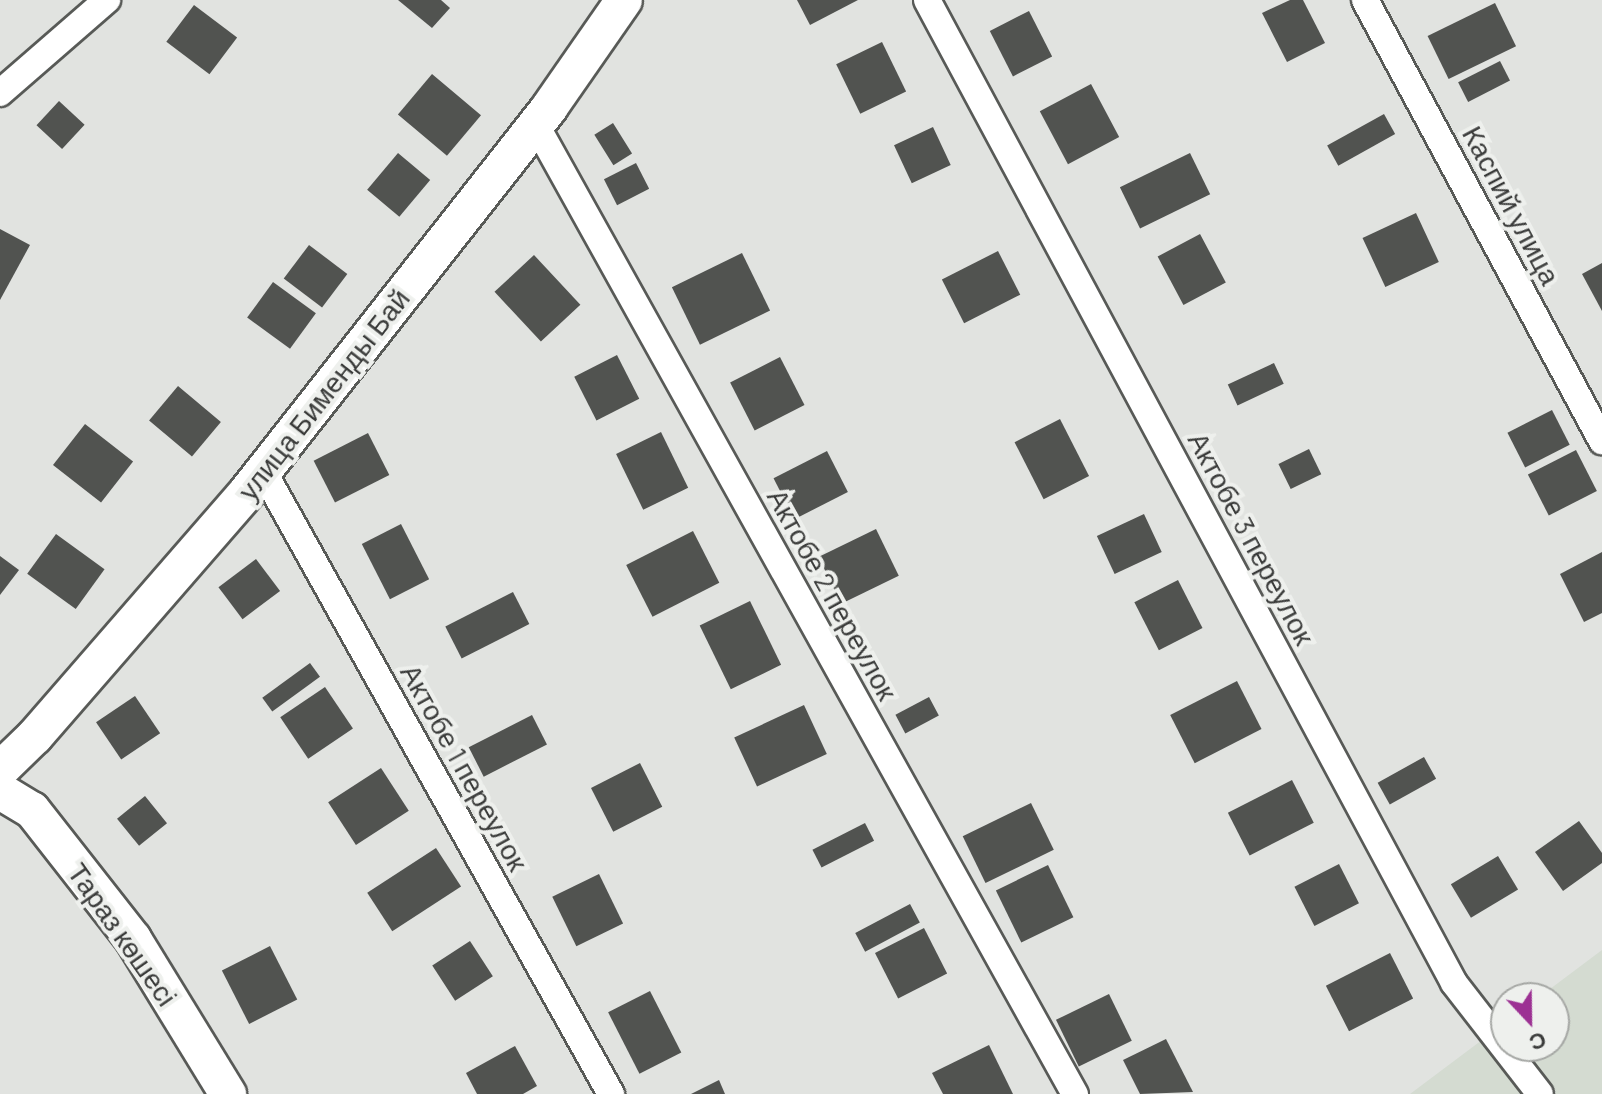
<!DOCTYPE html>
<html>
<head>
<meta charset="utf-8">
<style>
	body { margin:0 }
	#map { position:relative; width:1602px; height:1094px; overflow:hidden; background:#e1e3e0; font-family:Barlow,sans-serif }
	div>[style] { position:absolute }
	.built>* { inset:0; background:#d4dbd1 }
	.building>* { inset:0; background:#515350; transform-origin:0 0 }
	.roads { filter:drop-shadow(2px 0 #585a57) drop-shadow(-2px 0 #585a57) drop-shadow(0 2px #585a57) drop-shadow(0 -2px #585a57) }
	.street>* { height:26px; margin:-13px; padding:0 13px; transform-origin:13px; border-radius:13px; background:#fff }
	.secondary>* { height:36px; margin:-18px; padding:0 18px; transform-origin:18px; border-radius:18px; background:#fff }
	span { translate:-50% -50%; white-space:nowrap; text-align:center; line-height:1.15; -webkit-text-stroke:8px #eef0ed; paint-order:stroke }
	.street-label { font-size:28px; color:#3a3b3a }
	.north { position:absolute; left:1490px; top:982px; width:80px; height:80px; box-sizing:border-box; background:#eef0ed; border:2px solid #a6a8a5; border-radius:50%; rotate:158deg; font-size:22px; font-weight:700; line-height:32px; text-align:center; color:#3a3b3a }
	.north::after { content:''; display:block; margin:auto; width:28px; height:36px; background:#9c3193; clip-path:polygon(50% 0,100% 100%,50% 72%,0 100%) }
</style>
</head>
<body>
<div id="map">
	<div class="built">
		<div style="clip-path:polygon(1602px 950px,1602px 1094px,1410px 1094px,1506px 1022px,1506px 1046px,1554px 1046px,1554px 998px,1538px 998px)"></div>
	</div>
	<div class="building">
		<div style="clip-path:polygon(398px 0,441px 0,450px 8px,432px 28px)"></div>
		<div style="clip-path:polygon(797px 0,858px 0,810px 25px)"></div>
		<div style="clip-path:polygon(1290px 0,1303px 0,1325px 43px,1287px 62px,1262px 13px)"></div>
		<div style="left:1495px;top:3px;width:48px;height:75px;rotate:64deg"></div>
		<div style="left:194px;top:5px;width:54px;height:46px;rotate:37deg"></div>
		<div style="left:1029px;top:11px;width:51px;height:44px;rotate:63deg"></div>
		<div style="left:882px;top:42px;width:55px;height:51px;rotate:64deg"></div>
		<div style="left:1500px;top:61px;width:22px;height:47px;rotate:63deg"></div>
		<div style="left:432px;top:74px;width:64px;height:53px;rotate:40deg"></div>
		<div style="left:1091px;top:84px;width:60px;height:58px;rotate:62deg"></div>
		<div style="left:59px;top:101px;width:35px;height:33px;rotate:43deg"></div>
		<div style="left:1384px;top:114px;width:23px;height:65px;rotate:61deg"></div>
		<div style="left:613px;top:123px;width:36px;height:22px;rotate:58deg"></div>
		<div style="left:933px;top:127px;width:42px;height:43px;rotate:65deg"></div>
		<div style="left:398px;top:153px;width:42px;height:48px;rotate:40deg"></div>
		<div style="left:1190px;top:153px;width:46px;height:78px;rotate:64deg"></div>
		<div style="left:636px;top:163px;width:29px;height:36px;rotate:63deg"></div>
		<div style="left:1416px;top:213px;width:54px;height:59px;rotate:65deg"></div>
		<div style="clip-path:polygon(0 229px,30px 245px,0 300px)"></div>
		<div style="left:1200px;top:234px;width:55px;height:48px;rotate:62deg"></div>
		<div style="left:309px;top:245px;width:48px;height:42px;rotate:37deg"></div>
		<div style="left:998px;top:251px;width:49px;height:63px;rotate:63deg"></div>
		<div style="left:742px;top:253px;width:64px;height:78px;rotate:64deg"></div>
		<div style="left:534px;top:255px;width:68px;height:54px;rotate:47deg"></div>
		<div style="clip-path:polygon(1602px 263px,1602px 311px,1582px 274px)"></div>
		<div style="left:273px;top:282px;width:53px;height:44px;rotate:36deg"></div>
		<div style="left:617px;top:355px;width:49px;height:48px;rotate:63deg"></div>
		<div style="left:780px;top:357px;width:54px;height:56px;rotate:63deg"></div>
		<div style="left:1274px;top:363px;width:23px;height:51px;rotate:65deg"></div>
		<div style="left:178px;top:386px;width:56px;height:45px;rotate:40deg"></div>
		<div style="left:1552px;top:410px;width:39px;height:50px;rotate:63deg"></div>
		<div style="left:1060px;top:419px;width:64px;height:51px;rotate:63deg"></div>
		<div style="left:85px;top:424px;width:61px;height:52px;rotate:38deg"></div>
		<div style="left:661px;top:432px;width:62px;height:50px;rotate:64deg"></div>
		<div style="left:368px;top:433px;width:47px;height:61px;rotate:63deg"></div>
		<div style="left:1309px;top:449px;width:28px;height:34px;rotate:64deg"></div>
		<div style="left:1576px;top:450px;width:46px;height:54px;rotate:63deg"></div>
		<div style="left:827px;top:451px;width:46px;height:60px;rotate:63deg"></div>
		<div style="left:1144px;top:514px;width:42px;height:52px;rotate:65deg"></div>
		<div style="left:401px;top:524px;width:62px;height:44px;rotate:63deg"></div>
		<div style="left:876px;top:529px;width:52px;height:64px;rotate:64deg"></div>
		<div style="left:693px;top:531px;width:58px;height:75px;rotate:63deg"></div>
		<div style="left:56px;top:534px;width:60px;height:49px;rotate:36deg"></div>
		<div style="clip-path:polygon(1602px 552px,1602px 613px,1584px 622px,1560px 574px)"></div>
		<div style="clip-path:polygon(0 556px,19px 570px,0 595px)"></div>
		<div style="left:256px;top:559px;width:40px;height:47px;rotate:53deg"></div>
		<div style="left:1178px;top:580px;width:54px;height:49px;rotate:63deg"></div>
		<div style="left:513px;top:592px;width:36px;height:76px;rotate:63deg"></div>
		<div style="left:750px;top:601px;width:71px;height:56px;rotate:64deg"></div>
		<div style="left:310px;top:663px;width:17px;height:59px;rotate:54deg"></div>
		<div style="left:1237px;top:681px;width:54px;height:75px;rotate:63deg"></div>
		<div style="left:325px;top:687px;width:50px;height:54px;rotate:56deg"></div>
		<div style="left:135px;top:696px;width:45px;height:47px;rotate:56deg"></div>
		<div style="left:929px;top:697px;width:21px;height:38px;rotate:62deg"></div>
		<div style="left:804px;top:705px;width:54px;height:77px;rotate:65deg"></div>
		<div style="left:532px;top:715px;width:33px;height:71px;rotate:63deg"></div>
		<div style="left:1424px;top:757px;width:25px;height:53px;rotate:61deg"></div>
		<div style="left:640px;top:763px;width:49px;height:55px;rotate:63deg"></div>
		<div style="left:381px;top:768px;width:51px;height:63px;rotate:57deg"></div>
		<div style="left:1292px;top:780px;width:48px;height:72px;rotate:63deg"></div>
		<div style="left:145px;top:796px;width:35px;height:36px;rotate:51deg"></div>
		<div style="left:1031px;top:803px;width:52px;height:76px;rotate:64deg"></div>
		<div style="clip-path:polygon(1579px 821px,1602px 853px,1602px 863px,1563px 891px,1535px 852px)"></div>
		<div style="left:865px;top:823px;width:20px;height:59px;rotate:63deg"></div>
		<div style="left:436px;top:848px;width:46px;height:82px;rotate:57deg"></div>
		<div style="left:1498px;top:856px;width:39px;height:55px;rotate:59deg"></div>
		<div style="left:1339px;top:864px;width:44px;height:50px;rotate:63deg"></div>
		<div style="left:1048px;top:865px;width:58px;height:58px;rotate:64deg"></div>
		<div style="left:599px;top:874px;width:55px;height:52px;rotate:64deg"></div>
		<div style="left:910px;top:904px;width:21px;height:62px;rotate:62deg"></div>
		<div style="left:924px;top:928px;width:51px;height:55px;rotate:63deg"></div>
		<div style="left:470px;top:941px;width:42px;height:45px;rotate:57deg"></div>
		<div style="left:270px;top:946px;width:60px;height:54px;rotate:63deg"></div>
		<div style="left:1390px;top:953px;width:51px;height:72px;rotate:63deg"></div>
		<div style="left:650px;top:991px;width:69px;height:47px;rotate:63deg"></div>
		<div style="left:1109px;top:994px;width:52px;height:59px;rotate:64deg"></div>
		<div style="clip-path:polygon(1166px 1039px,1193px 1092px,1140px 1094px,1123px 1060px)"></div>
		<div style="clip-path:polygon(989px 1045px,1013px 1094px,943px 1094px,932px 1073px)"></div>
		<div style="clip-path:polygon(515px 1046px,537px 1086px,523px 1094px,477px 1094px,466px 1073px)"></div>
		<div style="clip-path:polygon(719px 1080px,725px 1094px,691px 1094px)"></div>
	</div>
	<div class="roads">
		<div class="street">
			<div style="left:927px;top:0;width:1115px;rotate:61.8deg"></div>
			<div style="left:1454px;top:983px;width:140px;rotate:52.2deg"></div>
			<div style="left:1365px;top:0;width:501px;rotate:61.75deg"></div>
			<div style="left:0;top:93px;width:142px;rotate:-41deg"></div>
			<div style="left:536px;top:125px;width:1109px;rotate:60.92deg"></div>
			<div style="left:263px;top:471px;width:714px;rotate:60.81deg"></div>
		</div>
		<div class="secondary">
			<div style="left:0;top:770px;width:49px;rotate:-44.2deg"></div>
			<div style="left:35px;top:736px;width:323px;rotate:-49deg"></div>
			<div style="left:247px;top:492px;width:489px;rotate:-51.8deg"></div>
			<div style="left:549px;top:108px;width:131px;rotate:-55.2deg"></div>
			<div style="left:0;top:791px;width:37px;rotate:31deg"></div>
			<div style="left:32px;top:810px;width:164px;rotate:51.9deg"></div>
			<div style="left:133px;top:939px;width:182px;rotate:58.5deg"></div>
		</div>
	</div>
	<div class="street-label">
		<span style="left:1512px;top:205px;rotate:62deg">Каспий улица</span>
		<span style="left:323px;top:394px;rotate:-52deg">улица Бименды Бай</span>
		<span style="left:1252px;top:538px;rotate:62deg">Актобе 3 переулок</span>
		<span style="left:833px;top:594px;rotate:61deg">Актобе 2 переулок</span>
		<span style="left:465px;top:767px;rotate:61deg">Актобе 1 переулок</span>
		<span style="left:123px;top:934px;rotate:55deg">Тараз көшесі</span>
	</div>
	<div class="north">С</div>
</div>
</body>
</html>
